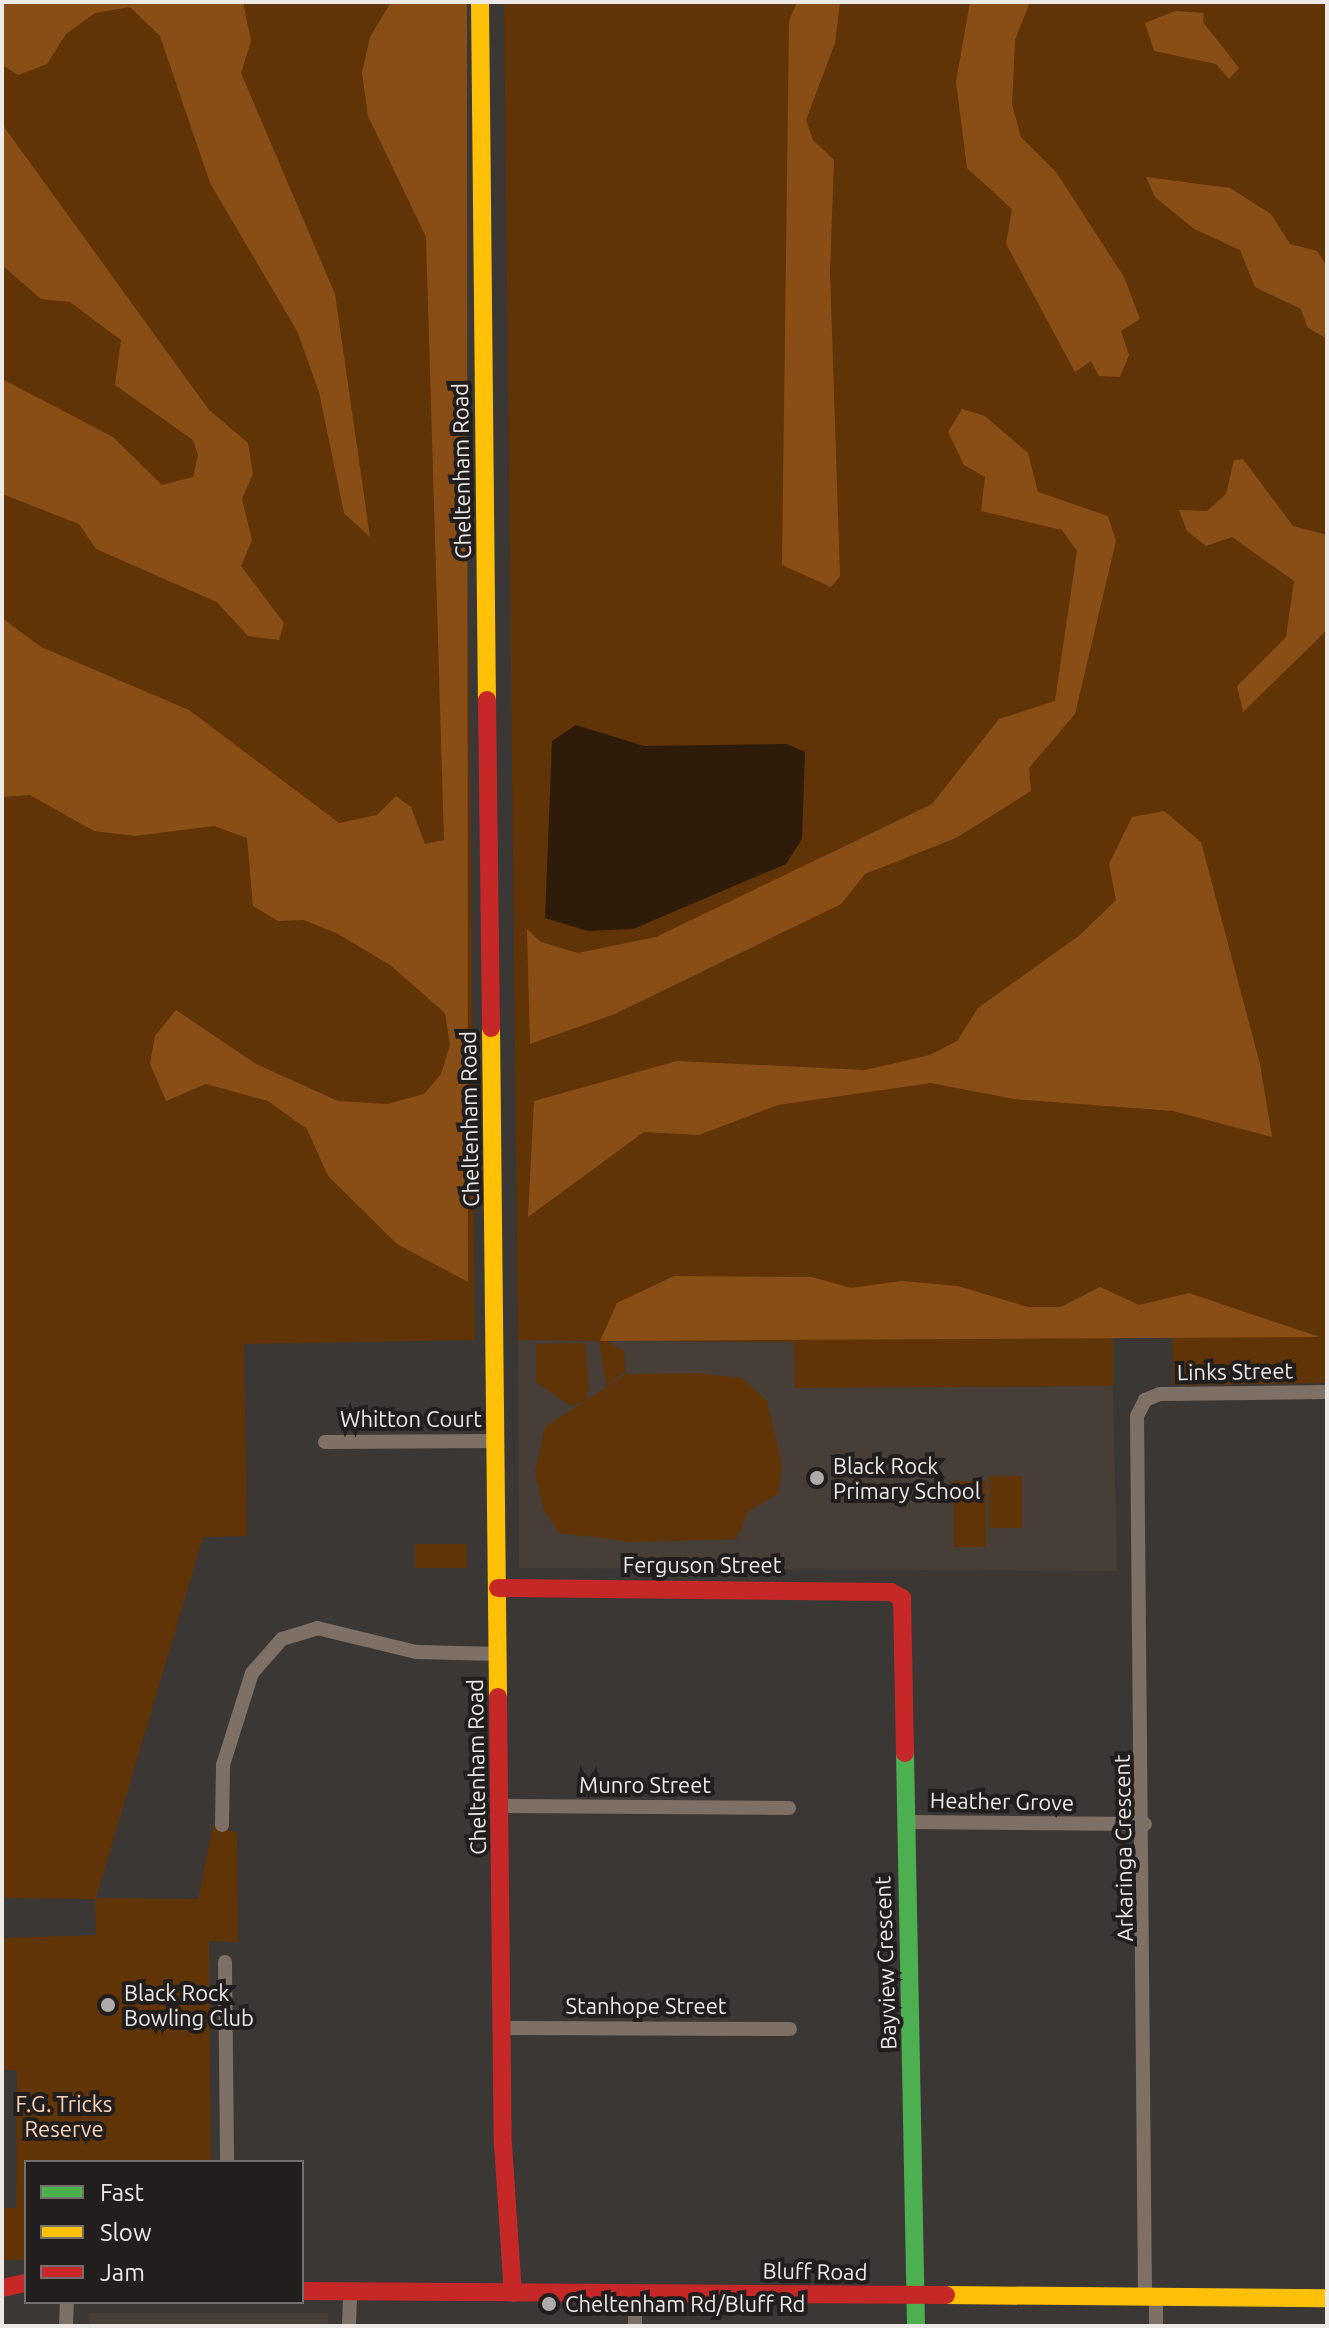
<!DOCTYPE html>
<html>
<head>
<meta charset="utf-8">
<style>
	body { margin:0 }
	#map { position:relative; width:1329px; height:2328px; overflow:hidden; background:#3a3735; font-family:Ubuntu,sans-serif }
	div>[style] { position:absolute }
	.built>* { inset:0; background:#473e38; transform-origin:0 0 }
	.green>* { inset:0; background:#603407; transform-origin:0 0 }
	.forest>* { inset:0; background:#894e16 }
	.water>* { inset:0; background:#2f1b0a }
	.street>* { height:14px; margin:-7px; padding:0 7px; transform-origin:7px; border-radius:7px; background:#7f7065 }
	.fast>* { height:18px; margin:-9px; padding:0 9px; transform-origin:9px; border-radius:9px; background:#4caf50 }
	.slow>* { height:18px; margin:-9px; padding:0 9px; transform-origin:9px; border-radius:9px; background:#ffc107 }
	.jam>* { height:18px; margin:-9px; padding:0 9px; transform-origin:9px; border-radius:9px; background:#c62828 }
	.dots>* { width:22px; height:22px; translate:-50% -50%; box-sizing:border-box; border:4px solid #211e1d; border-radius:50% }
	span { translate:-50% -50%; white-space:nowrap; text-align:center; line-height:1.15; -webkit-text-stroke:8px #211e1d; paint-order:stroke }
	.street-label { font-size:22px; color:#ece9e6 }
	.poi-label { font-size:22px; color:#ece9e6 }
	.left { translate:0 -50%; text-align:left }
	.park-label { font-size:22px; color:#fcd5b9 }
	.frame { position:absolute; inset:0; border:4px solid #ece9e6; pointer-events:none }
	.legend { position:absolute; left:24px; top:2160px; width:280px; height:144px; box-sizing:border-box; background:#211e1d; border:2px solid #726f6d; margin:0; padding:10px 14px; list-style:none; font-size:24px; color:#ece9e6 }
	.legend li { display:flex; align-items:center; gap:16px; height:40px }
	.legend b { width:40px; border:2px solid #726f6d }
</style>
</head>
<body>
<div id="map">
	<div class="built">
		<div style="clip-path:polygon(518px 1340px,794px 1342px,796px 1388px,1113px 1386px,1117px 1571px,519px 1568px)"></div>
		<div style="left:89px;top:2313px;width:239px;height:13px"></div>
	</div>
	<div class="green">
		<div style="clip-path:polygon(2px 2px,459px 2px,471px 852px,475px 1340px,244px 1344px,247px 1536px,203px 1537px,96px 1898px,198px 1899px,213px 1825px,237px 1833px,238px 1942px,209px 1941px,211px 2162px,26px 2162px,26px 2260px,2px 2260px,2px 2208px,16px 2208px,17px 2070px,2px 2070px,2px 1938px,96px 1935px,95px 1899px,2px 1898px)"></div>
		<div style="clip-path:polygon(504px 2px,1327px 2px,1327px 1383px,1174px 1385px,1172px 1336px,1113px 1335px,1113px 1386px,795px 1388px,794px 1342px,607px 1341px,624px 1351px,625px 1372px,606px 1386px,599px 1341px,518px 1340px)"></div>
		<div style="clip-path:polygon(585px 1343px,589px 1387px,585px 1401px,571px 1406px,536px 1382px,536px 1344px)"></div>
		<div style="clip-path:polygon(696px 1373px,742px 1378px,767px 1401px,782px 1465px,778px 1494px,749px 1511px,736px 1539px,633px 1542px,559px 1533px,543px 1508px,535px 1471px,545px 1427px,626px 1374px)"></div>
		<div style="left:989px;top:1476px;width:33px;height:52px"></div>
		<div style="left:986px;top:1481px;width:66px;height:32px;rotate:90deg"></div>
		<div style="left:415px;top:1544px;width:52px;height:24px"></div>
	</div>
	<div class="forest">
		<div style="clip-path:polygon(2px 2px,243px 2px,251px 41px,241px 73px,335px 294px,370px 537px,344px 513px,319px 392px,297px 331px,210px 183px,160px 36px,130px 7px,95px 13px,66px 34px,47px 64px,18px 75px,2px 65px)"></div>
		<div style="clip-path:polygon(391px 2px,467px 2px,468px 1282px,397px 1244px,328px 1176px,307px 1129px,268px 1101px,206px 1084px,166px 1101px,150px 1064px,155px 1036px,176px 1010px,256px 1064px,338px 1101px,387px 1104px,424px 1094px,441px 1074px,450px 1045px,445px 1013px,390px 965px,338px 934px,304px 920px,278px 921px,253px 906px,247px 838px,214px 826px,135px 836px,94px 831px,30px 795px,2px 797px,2px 618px,41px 647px,189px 710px,339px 823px,377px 815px,396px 796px,411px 807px,425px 844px,444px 840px,426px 237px,368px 116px,362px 73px,370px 37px)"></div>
		<div style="clip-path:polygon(797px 2px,840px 2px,835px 43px,806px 120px,813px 140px,834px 160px,830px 272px,840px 576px,831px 587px,782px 565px,789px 21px)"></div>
		<div style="clip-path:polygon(970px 2px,1030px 2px,1015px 40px,1012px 105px,1021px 137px,1056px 172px,1124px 277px,1140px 319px,1121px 331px,1129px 355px,1120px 377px,1099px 376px,1091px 361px,1075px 372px,1006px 244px,1012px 209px,967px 168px,956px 82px)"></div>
		<div style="clip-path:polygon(1175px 11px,1204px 13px,1203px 22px,1239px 68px,1229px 79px,1216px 64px,1154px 51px,1145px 23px)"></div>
		<div style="clip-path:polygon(2px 124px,209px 410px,248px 443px,253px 474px,242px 499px,252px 540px,241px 566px,284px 623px,279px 640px,248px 636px,217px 602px,96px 549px,79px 524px,2px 494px,2px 379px,113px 437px,162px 485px,193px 477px,198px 455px,193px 440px,115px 385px,121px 340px,70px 302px,41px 299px,2px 265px)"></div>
		<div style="clip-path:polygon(1146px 177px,1230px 188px,1271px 214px,1290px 244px,1317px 251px,1327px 266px,1327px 339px,1307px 327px,1301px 309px,1255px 287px,1240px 250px,1194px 229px,1155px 197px)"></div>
		<div style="clip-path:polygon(962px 409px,985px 416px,1028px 453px,1038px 492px,1108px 516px,1116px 541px,1075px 714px,1029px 768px,1031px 791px,956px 838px,865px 874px,841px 904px,615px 1014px,530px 1044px,527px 929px,541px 942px,578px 953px,656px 937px,932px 804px,999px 719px,1055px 701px,1077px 551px,1062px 530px,981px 511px,985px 477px,964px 465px,948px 432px)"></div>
		<div style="clip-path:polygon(1243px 459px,1293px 526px,1327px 535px,1327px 630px,1243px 712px,1237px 686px,1286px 637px,1294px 581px,1232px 537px,1206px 546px,1187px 531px,1179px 510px,1207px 511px,1226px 494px,1234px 460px)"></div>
		<div style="clip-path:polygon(1164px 811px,1201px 842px,1260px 1064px,1272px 1137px,1173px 1111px,1014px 1099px,931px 1083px,778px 1105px,699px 1135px,644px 1132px,528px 1217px,534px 1101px,677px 1061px,865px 1070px,930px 1055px,957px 1041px,978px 1008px,1080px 935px,1116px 900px,1109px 864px,1132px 817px)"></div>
		<div style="clip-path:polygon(674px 1276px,812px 1277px,851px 1288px,901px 1281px,958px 1286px,1028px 1307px,1061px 1307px,1100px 1287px,1139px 1305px,1189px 1293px,1320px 1337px,600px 1341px,617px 1303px)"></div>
	</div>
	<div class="water">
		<div style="clip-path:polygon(576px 725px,644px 746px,787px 744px,805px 752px,802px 839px,786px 864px,633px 929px,588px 931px,545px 918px,552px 741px)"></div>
	</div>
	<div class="street">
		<div style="left:325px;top:1442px;width:172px;rotate:-0.3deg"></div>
		<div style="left:501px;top:1806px;width:288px;rotate:0.4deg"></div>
		<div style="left:907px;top:1822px;width:238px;rotate:0.5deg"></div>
		<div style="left:222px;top:1825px;width:60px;rotate:-89deg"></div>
		<div style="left:223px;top:1765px;width:96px;rotate:-72.5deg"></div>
		<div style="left:252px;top:1673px;width:45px;rotate:-48.6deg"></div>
		<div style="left:282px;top:1639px;width:37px;rotate:-17deg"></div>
		<div style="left:317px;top:1628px;width:102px;rotate:13.6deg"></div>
		<div style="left:416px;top:1652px;width:83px;rotate:1.4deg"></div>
		<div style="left:225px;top:1962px;width:200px;rotate:89.4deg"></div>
		<div style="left:503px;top:2028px;width:287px;rotate:0.2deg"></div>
		<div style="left:1145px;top:2297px;width:881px;rotate:-90.52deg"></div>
		<div style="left:1137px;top:1416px;width:18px;rotate:-63deg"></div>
		<div style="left:1145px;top:1400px;width:16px;rotate:-22deg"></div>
		<div style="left:1160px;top:1394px;width:167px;rotate:-0.7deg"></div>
		<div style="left:1156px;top:2297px;width:29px;rotate:90deg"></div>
		<div style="left:66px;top:2326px;width:24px;rotate:-88deg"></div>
		<div style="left:349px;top:2326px;width:35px;rotate:-88deg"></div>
		<div style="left:635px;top:2326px;width:33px;rotate:-90deg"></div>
	</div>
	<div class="fast">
		<div style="left:905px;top:1753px;width:573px;rotate:88.9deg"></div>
	</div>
	<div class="slow">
		<div style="left:480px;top:2px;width:698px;rotate:89.43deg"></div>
		<div style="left:491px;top:1028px;width:669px;rotate:89.4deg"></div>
		<div style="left:946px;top:2295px;width:381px;rotate:0.5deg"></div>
	</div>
	<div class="jam">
		<div style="left:487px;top:700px;width:328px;rotate:89.3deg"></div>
		<div style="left:498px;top:1588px;width:393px;rotate:0.6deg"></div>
		<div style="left:891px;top:1592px;width:13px;rotate:29deg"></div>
		<div style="left:902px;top:1598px;width:155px;rotate:88.9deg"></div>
		<div style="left:498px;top:1697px;width:447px;rotate:89.4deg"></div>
		<div style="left:503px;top:2144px;width:149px;rotate:86.2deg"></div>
		<div style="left:2px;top:2288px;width:25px;rotate:-12deg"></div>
		<div style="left:302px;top:2291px;width:644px;rotate:0.36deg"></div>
	</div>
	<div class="dots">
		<div style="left:817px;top:1478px;background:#aeaba8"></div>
		<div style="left:108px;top:2005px;background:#aeaba8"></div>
		<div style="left:549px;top:2304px;background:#aeaba8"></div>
	</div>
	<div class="street-label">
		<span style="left:461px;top:471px;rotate:-91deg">Cheltenham Road</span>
		<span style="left:469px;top:1119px;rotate:-91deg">Cheltenham Road</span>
		<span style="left:1235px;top:1371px;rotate:-1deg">Links Street</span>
		<span style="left:411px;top:1419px">Whitton Court</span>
		<span style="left:702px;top:1565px">Ferguson Street</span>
		<span style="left:476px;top:1767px;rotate:-91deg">Cheltenham Road</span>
		<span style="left:645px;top:1785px">Munro Street</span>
		<span style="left:1002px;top:1801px;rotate:1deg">Heather Grove</span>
		<span style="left:1123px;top:1848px;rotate:-91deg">Arkaringa Crescent</span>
		<span style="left:885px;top:1963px;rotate:-92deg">Bayview Crescent</span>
		<span style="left:646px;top:2006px">Stanhope Street</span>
		<span style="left:815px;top:2271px;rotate:1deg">Bluff Road</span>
	</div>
	<div class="poi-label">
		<span class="left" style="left:833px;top:1478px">Black Rock<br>Primary School</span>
		<span class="left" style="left:124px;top:2005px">Black Rock<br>Bowling Club</span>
		<span class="left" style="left:565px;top:2304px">Cheltenham Rd/Bluff Rd</span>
	</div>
	<div class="park-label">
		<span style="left:64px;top:2116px">F.G. Tricks<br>Reserve</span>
	</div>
	<div class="frame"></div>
	<ul class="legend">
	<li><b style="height:10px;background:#4caf50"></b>Fast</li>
	<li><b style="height:10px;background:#ffc107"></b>Slow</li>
	<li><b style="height:10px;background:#c62828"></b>Jam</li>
	</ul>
</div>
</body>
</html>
